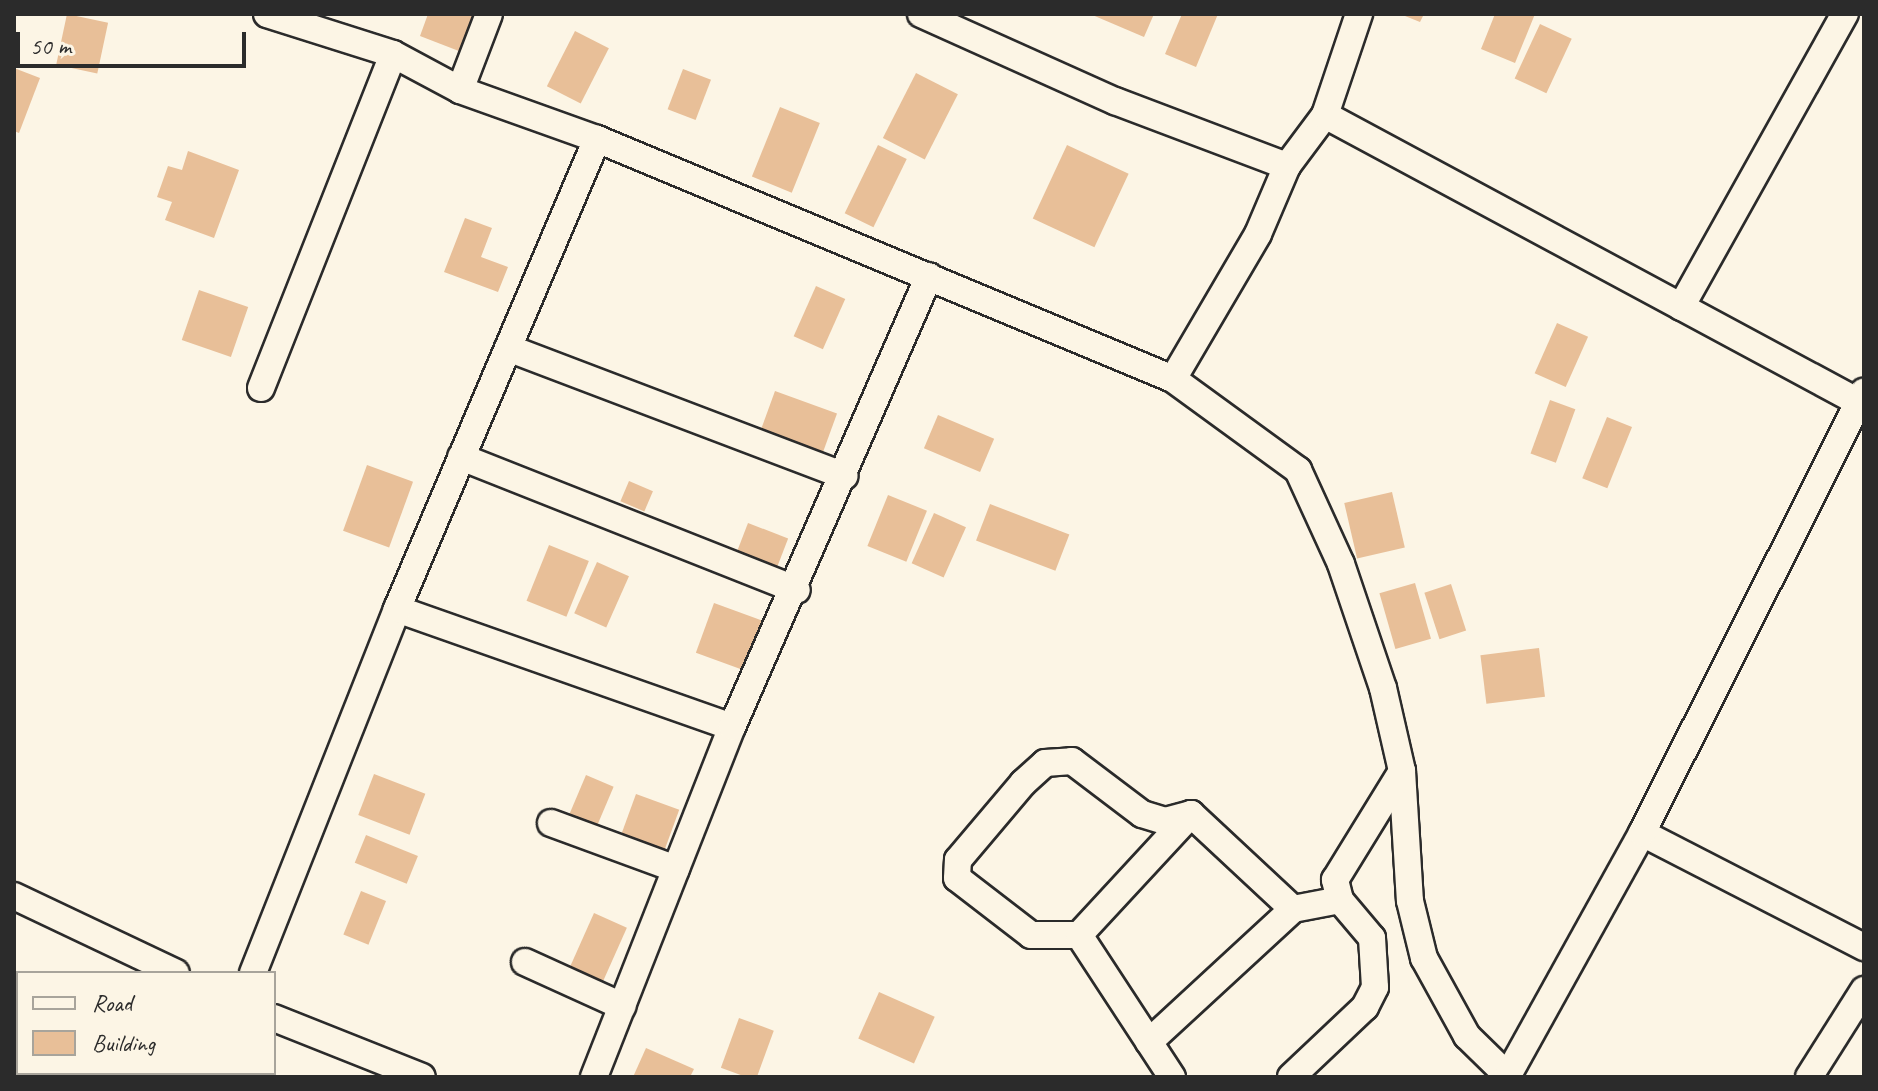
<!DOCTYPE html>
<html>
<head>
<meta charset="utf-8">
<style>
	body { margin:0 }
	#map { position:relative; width:1878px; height:1091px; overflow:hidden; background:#fcf5e5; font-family:Caveat,sans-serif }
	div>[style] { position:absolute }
	.building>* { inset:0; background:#e8bf98; transform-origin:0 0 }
	.roads { filter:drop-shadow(2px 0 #2b2b2b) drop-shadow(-2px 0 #2b2b2b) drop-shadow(0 2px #2b2b2b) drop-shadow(0 -2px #2b2b2b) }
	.minor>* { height:26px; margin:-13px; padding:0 13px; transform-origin:13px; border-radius:13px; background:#fcf5e5 }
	span { translate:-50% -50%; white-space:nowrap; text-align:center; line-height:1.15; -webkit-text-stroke:6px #fcf5e5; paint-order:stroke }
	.frame { position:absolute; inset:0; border:16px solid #2b2b2b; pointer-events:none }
	.legend { position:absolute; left:16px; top:971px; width:260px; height:104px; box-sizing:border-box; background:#fcf5e5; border:2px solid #a8a49b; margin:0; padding:10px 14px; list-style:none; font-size:24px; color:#2b2b2b }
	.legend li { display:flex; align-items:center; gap:16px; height:40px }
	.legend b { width:40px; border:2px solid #a8a49b }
	.scale { position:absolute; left:16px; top:32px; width:230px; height:36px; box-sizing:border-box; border:4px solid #2b2b2b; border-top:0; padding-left:10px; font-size:24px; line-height:28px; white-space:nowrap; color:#2b2b2b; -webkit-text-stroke:6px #fcf5e5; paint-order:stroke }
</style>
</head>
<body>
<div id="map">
	<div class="building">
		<div style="left:67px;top:14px;width:42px;height:52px;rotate:12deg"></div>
		<div style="clip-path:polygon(428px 14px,479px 14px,464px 53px,420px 36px)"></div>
		<div style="clip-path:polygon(1090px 14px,1154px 14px,1144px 37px)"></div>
		<div style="clip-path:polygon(1182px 14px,1218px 14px,1196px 67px,1165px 54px)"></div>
		<div style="clip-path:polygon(1400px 14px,1424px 14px,1420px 22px)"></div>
		<div style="clip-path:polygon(1495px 14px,1535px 14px,1515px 63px,1481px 49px)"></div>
		<div style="left:1540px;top:24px;width:35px;height:60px;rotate:25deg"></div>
		<div style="left:575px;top:31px;width:38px;height:62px;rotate:27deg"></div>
		<div style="clip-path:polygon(14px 68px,40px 78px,19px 133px,14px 131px)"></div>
		<div style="left:683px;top:69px;width:30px;height:43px;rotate:21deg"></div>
		<div style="left:916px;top:73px;width:47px;height:73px;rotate:27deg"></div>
		<div style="left:780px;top:107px;width:43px;height:75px;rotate:22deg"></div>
		<div style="left:878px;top:145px;width:32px;height:76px;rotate:26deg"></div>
		<div style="left:1067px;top:145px;width:68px;height:81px;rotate:25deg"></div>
		<div style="clip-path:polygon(188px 151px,239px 170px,214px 238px,165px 220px,172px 202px,157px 197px,168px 166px,182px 170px)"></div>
		<div style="clip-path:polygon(465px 218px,492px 228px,481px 257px,508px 267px,498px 292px,444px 272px)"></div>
		<div style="left:816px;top:286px;width:32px;height:55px;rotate:24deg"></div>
		<div style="left:199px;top:290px;width:52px;height:53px;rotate:19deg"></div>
		<div style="left:1557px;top:323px;width:34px;height:55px;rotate:24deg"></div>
		<div style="left:775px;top:391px;width:66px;height:44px;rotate:20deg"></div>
		<div style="left:1550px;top:400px;width:27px;height:57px;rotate:20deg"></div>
		<div style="left:938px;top:415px;width:61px;height:36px;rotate:23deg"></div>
		<div style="left:1607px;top:417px;width:27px;height:66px;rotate:22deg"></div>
		<div style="left:367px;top:465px;width:49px;height:70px;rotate:20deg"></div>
		<div style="left:629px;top:481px;width:26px;height:22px;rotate:23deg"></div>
		<div style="left:1392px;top:492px;width:57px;height:49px;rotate:77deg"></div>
		<div style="left:888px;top:495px;width:42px;height:55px;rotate:22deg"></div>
		<div style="left:990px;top:504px;width:85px;height:39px;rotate:21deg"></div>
		<div style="left:934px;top:513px;width:35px;height:55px;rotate:24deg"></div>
		<div style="left:748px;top:523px;width:43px;height:32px;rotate:21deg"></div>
		<div style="left:549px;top:545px;width:43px;height:60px;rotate:22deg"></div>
		<div style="left:597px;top:562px;width:35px;height:56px;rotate:24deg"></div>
		<div style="left:1415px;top:583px;width:58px;height:37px;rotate:74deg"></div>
		<div style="left:1451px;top:584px;width:49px;height:28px;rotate:72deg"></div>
		<div style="left:714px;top:603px;width:54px;height:53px;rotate:20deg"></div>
		<div style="left:1539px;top:648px;width:49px;height:59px;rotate:83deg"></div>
		<div style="left:374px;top:774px;width:55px;height:44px;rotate:21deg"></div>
		<div style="left:586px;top:775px;width:30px;height:48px;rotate:23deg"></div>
		<div style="left:636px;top:794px;width:46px;height:45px;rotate:20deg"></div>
		<div style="left:366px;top:835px;width:56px;height:30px;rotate:22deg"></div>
		<div style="left:361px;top:891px;width:27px;height:47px;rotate:22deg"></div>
		<div style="left:594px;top:913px;width:36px;height:63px;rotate:24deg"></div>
		<div style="left:879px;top:992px;width:61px;height:51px;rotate:24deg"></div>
		<div style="left:739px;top:1018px;width:37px;height:53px;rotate:20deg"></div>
		<div style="clip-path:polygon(646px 1048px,694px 1069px,690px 1077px,633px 1077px)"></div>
	</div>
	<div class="roads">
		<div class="minor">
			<div style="left:267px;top:14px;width:132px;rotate:17.6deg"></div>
			<div style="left:393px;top:54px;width:76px;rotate:28.2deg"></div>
			<div style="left:460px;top:90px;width:145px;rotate:19.7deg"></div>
			<div style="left:597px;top:139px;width:624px;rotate:22.62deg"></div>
			<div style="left:1173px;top:379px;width:155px;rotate:36.1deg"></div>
			<div style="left:1298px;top:470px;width:103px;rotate:65.4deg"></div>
			<div style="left:1341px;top:564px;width:131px;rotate:71.3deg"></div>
			<div style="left:1383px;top:688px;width:85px;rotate:77.1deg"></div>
			<div style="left:1402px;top:771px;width:130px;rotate:86.5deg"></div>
			<div style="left:1410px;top:901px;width:59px;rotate:76.2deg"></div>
			<div style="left:1424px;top:958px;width:89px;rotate:61.1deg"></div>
			<div style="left:1467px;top:1036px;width:59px;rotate:44.3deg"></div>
			<div style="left:921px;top:14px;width:213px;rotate:24.2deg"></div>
			<div style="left:1115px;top:101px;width:184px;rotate:20.7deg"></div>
			<div style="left:1287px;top:166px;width:64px;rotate:-53.3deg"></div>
			<div style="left:1325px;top:115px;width:107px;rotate:-71.4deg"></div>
			<div style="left:460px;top:90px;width:81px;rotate:-69.1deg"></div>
			<div style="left:1325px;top:115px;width:612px;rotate:28.28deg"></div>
			<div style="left:1681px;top:307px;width:336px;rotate:-60.8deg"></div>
			<div style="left:508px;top:348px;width:360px;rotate:20.8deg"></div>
			<div style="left:1173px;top:379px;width:168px;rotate:-59.6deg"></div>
			<div style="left:1258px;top:234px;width:74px;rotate:-66.9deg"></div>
			<div style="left:261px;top:388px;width:359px;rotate:-68.4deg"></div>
			<div style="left:461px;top:457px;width:361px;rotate:21.6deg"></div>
			<div style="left:397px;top:609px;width:355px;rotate:19.4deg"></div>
			<div style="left:551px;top:823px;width:133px;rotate:20.2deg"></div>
			<div style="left:1642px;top:833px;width:250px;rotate:27.2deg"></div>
			<div style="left:14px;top:896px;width:179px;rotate:25.4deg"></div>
			<div style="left:1079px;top:935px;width:48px;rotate:180deg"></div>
			<div style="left:1031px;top:935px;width:93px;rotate:-142.4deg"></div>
			<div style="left:957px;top:878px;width:18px;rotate:-87deg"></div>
			<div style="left:958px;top:860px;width:101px;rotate:-49.8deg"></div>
			<div style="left:1023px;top:783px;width:30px;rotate:-42deg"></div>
			<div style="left:1045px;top:763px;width:27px;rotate:-4deg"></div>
			<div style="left:1072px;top:761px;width:88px;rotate:37.1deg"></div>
			<div style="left:1142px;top:814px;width:24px;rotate:17deg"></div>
			<div style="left:1165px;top:821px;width:27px;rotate:-15deg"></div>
			<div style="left:525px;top:962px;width:107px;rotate:24.4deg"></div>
			<div style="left:253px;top:973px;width:391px;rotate:-68.4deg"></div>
			<div style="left:397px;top:609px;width:511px;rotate:-66.95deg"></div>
			<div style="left:274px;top:1018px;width:159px;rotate:21.7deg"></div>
			<div style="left:1149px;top:1042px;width:196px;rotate:-42.7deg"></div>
			<div style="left:1508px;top:1075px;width:277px;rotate:-61deg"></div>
			<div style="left:1642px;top:833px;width:494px;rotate:-63.3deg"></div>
			<div style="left:212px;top:1077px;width:4px;rotate:-63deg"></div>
			<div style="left:594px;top:1077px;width:376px;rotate:-68.5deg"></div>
			<div style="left:732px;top:727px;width:492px;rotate:-66.4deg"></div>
			<div style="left:1172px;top:1077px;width:170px;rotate:-123.2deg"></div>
			<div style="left:1079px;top:935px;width:165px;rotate:-47.2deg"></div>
			<div style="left:1191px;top:814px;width:139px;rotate:43deg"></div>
			<div style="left:1293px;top:909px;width:48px;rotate:-10.8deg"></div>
			<div style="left:1291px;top:1077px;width:102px;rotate:-43.4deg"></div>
			<div style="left:1365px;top:1007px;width:22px;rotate:-63deg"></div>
			<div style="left:1375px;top:987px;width:49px;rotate:-93.5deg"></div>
			<div style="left:1372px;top:938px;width:50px;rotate:-130.1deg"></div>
			<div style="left:1340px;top:900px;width:21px;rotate:-104deg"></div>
			<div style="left:1335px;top:880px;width:128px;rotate:-58.4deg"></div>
			<div style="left:1809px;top:1077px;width:103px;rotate:-57.7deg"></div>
		</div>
	</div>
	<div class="frame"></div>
	<ul class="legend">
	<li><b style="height:10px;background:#fcf5e5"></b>Road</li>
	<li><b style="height:22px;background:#e8bf98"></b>Building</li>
	</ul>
	<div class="scale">50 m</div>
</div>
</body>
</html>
